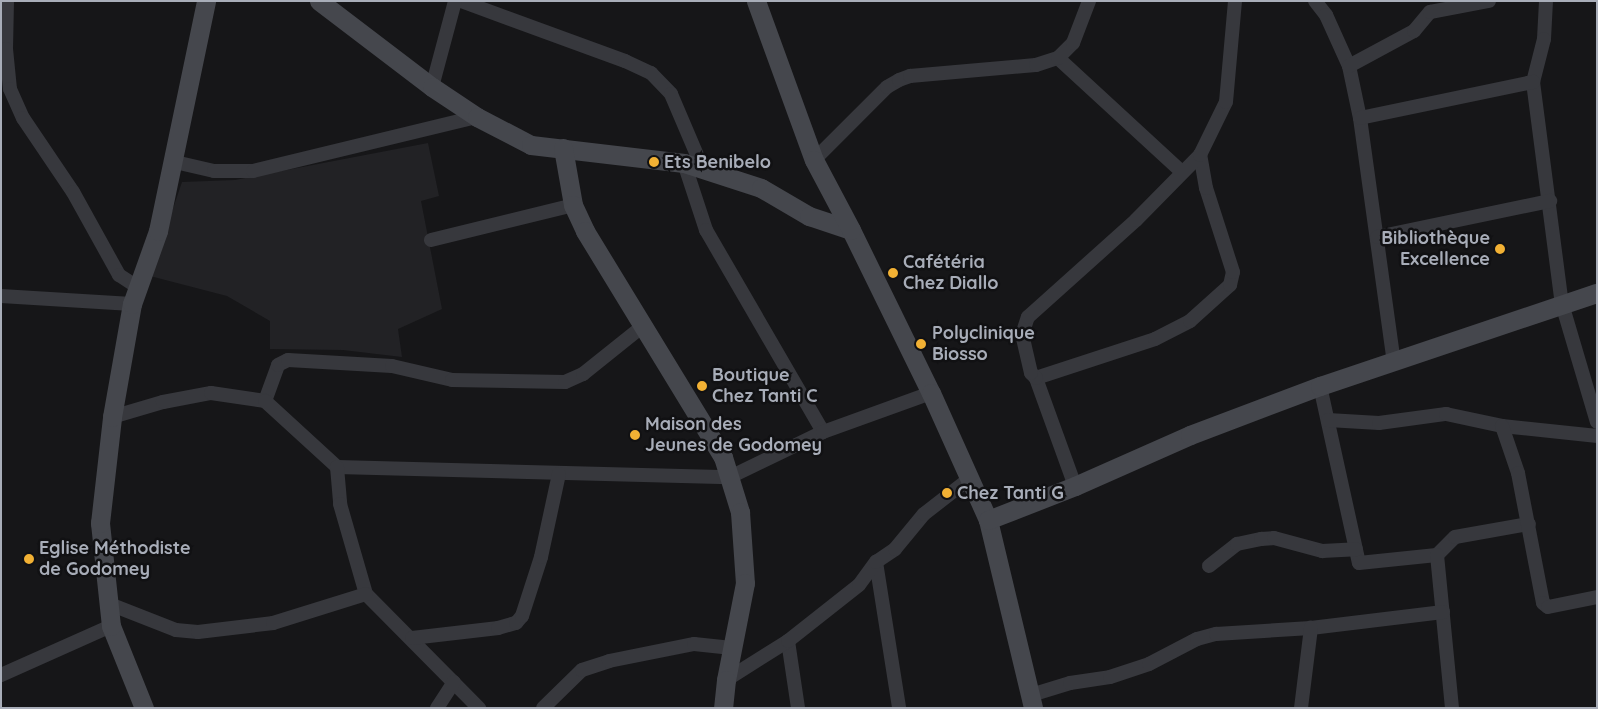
<!DOCTYPE html>
<html>
<head>
<meta charset="utf-8">
<style>
	body { margin:0 }
	#map { position:relative; width:1598px; height:709px; overflow:hidden; background:#161618; font-family:Quicksand,sans-serif }
	div>[style] { position:absolute }
	.built>* { inset:0; background:#222225 }
	.street>* { height:14px; margin:-7px; padding:0 7px; transform-origin:7px; border-radius:7px; background:#37383d }
	.secondary>* { height:19px; margin:-9.5px; padding:0 9.5px; transform-origin:9.5px; border-radius:9.5px; background:#45474d }
	.dots>* { width:14px; height:14px; translate:-50% -50%; box-sizing:border-box; border:2px solid #111113; border-radius:50% }
	span { translate:-50% -50%; white-space:nowrap; text-align:center; line-height:1.15; -webkit-text-stroke:5px #111113; paint-order:stroke }
	.poi-label { font-size:18px; color:#a8adb8; font-weight:700 }
	.left { translate:0 -50%; text-align:left }
	.right { translate:-100% -50%; text-align:right }
	.frame { position:absolute; inset:0; border:2px solid #a8adb8; pointer-events:none }
</style>
</head>
<body>
<div id="map">
	<div class="built">
		<div style="clip-path:polygon(428px 143px,439px 196px,421px 201px,442px 309px,398px 329px,402px 357px,343px 350px,270px 349px,270px 321px,227px 296px,150px 276px,182px 182px,235px 180px)"></div>
	</div>
	<div class="street">
		<div style="left:7px;top:1px;width:48px;rotate:91.2deg"></div>
		<div style="left:6px;top:49px;width:40px;rotate:84.3deg"></div>
		<div style="left:10px;top:89px;width:32px;rotate:66deg"></div>
		<div style="left:23px;top:118px;width:89px;rotate:56deg"></div>
		<div style="left:73px;top:192px;width:95px;rotate:61deg"></div>
		<div style="left:119px;top:275px;width:24px;rotate:33deg"></div>
		<div style="left:461px;top:1px;width:175px;rotate:20.1deg"></div>
		<div style="left:625px;top:61px;width:29px;rotate:25deg"></div>
		<div style="left:651px;top:73px;width:29px;rotate:46deg"></div>
		<div style="left:671px;top:94px;width:82px;rotate:66.9deg"></div>
		<div style="left:1315px;top:1px;width:18px;rotate:52deg"></div>
		<div style="left:1326px;top:15px;width:56px;rotate:65.7deg"></div>
		<div style="left:1349px;top:66px;width:53px;rotate:78.1deg"></div>
		<div style="left:1360px;top:118px;width:246px;rotate:82.1deg"></div>
		<div style="left:1546px;top:1px;width:38px;rotate:93deg"></div>
		<div style="left:1544px;top:39px;width:44px;rotate:104.3deg"></div>
		<div style="left:1533px;top:82px;width:224px;rotate:82.6deg"></div>
		<div style="left:1562px;top:304px;width:123px;rotate:73.5deg"></div>
		<div style="left:1058px;top:58px;width:167px;rotate:42.6deg"></div>
		<div style="left:1349px;top:66px;width:74px;rotate:-28.3deg"></div>
		<div style="left:1414px;top:31px;width:25px;rotate:-50deg"></div>
		<div style="left:1430px;top:12px;width:60px;rotate:-10.6deg"></div>
		<div style="left:432px;top:87px;width:89px;rotate:-75deg"></div>
		<div style="left:1360px;top:118px;width:177px;rotate:-11.8deg"></div>
		<div style="left:814px;top:160px;width:103px;rotate:-45deg"></div>
		<div style="left:887px;top:87px;width:14px;rotate:-30deg"></div>
		<div style="left:899px;top:80px;width:12px;rotate:-20deg"></div>
		<div style="left:910px;top:76px;width:126px;rotate:-5deg"></div>
		<div style="left:1036px;top:65px;width:23px;rotate:-18deg"></div>
		<div style="left:1058px;top:58px;width:21px;rotate:-45deg"></div>
		<div style="left:1073px;top:43px;width:45px;rotate:-69.1deg"></div>
		<div style="left:175px;top:162px;width:40px;rotate:13deg"></div>
		<div style="left:214px;top:171px;width:39px"></div>
		<div style="left:253px;top:171px;width:230px;rotate:-13.6deg"></div>
		<div style="left:684px;top:163px;width:71px;rotate:71.8deg"></div>
		<div style="left:706px;top:230px;width:233px;rotate:59.9deg"></div>
		<div style="left:1377px;top:237px;width:177px;rotate:-11.8deg"></div>
		<div style="left:431px;top:240px;width:146px;rotate:-13.8deg"></div>
		<div style="left:1px;top:296px;width:131px;rotate:3.5deg"></div>
		<div style="left:1036px;top:378px;width:125px;rotate:-18.1deg"></div>
		<div style="left:1155px;top:339px;width:39px;rotate:-27deg"></div>
		<div style="left:1190px;top:321px;width:54px;rotate:-42deg"></div>
		<div style="left:1230px;top:285px;width:13px;rotate:-77deg"></div>
		<div style="left:1233px;top:272px;width:88px;rotate:-107.8deg"></div>
		<div style="left:1206px;top:188px;width:34px;rotate:-100deg"></div>
		<div style="left:1320px;top:386px;width:181px;rotate:77.6deg"></div>
		<div style="left:1359px;top:563px;width:78px;rotate:-5.9deg"></div>
		<div style="left:1437px;top:555px;width:25px;rotate:-45deg"></div>
		<div style="left:1455px;top:537px;width:75px;rotate:-10deg"></div>
		<div style="left:265px;top:401px;width:38px;rotate:-70deg"></div>
		<div style="left:278px;top:365px;width:11px;rotate:-27deg"></div>
		<div style="left:288px;top:360px;width:104px;rotate:3.3deg"></div>
		<div style="left:392px;top:366px;width:62px;rotate:13.1deg"></div>
		<div style="left:452px;top:380px;width:113px;rotate:1deg"></div>
		<div style="left:565px;top:382px;width:20px;rotate:-24deg"></div>
		<div style="left:583px;top:374px;width:77px;rotate:-38.7deg"></div>
		<div style="left:112px;top:417px;width:53px;rotate:-16.4deg"></div>
		<div style="left:163px;top:402px;width:49px;rotate:-10.6deg"></div>
		<div style="left:211px;top:393px;width:55px;rotate:8.4deg"></div>
		<div style="left:265px;top:401px;width:98px;rotate:42.5deg"></div>
		<div style="left:337px;top:467px;width:393px;rotate:1.5deg"></div>
		<div style="left:730px;top:477px;width:103px;rotate:-25.8deg"></div>
		<div style="left:823px;top:432px;width:115px;rotate:-19.9deg"></div>
		<div style="left:1328px;top:420px;width:51px;rotate:3.4deg"></div>
		<div style="left:1379px;top:423px;width:68px;rotate:-7.7deg"></div>
		<div style="left:1446px;top:414px;width:57px;rotate:12.1deg"></div>
		<div style="left:1502px;top:426px;width:96px;rotate:6deg"></div>
		<div style="left:1502px;top:426px;width:50px;rotate:71.2deg"></div>
		<div style="left:1518px;top:473px;width:132px;rotate:79.1deg"></div>
		<div style="left:1543px;top:603px;width:6px;rotate:39deg"></div>
		<div style="left:1548px;top:607px;width:50px;rotate:-11.5deg"></div>
		<div style="left:337px;top:467px;width:37px;rotate:85deg"></div>
		<div style="left:340px;top:504px;width:94px;rotate:73.9deg"></div>
		<div style="left:366px;top:594px;width:161px;rotate:45.3deg"></div>
		<div style="left:1075px;top:486px;width:115px;rotate:-109.9deg"></div>
		<div style="left:1036px;top:378px;width:7px;rotate:-135deg"></div>
		<div style="left:1031px;top:373px;width:39px;rotate:-103deg"></div>
		<div style="left:1022px;top:335px;width:19px;rotate:-72deg"></div>
		<div style="left:1028px;top:317px;width:145px;rotate:-41.9deg"></div>
		<div style="left:1136px;top:220px;width:91px;rotate:-45.4deg"></div>
		<div style="left:1200px;top:155px;width:59px;rotate:-63.9deg"></div>
		<div style="left:1226px;top:102px;width:101px;rotate:-84.9deg"></div>
		<div style="left:1437px;top:555px;width:154px;rotate:84.4deg"></div>
		<div style="left:876px;top:562px;width:148px;rotate:81deg"></div>
		<div style="left:1209px;top:566px;width:36px;rotate:-38deg"></div>
		<div style="left:1237px;top:544px;width:25px;rotate:-12deg"></div>
		<div style="left:1261px;top:539px;width:13px;rotate:-4deg"></div>
		<div style="left:1274px;top:538px;width:50px;rotate:15.2deg"></div>
		<div style="left:1322px;top:551px;width:34px;rotate:-3deg"></div>
		<div style="left:107px;top:603px;width:74px;rotate:21.4deg"></div>
		<div style="left:176px;top:630px;width:22px;rotate:5deg"></div>
		<div style="left:198px;top:632px;width:76px;rotate:-6.8deg"></div>
		<div style="left:273px;top:623px;width:97px;rotate:-17.3deg"></div>
		<div style="left:412px;top:638px;width:87px;rotate:-6.6deg"></div>
		<div style="left:498px;top:628px;width:19px;rotate:-16deg"></div>
		<div style="left:516px;top:623px;width:9px;rotate:-49deg"></div>
		<div style="left:522px;top:616px;width:62px;rotate:-72.1deg"></div>
		<div style="left:541px;top:557px;width:85px;rotate:-77.8deg"></div>
		<div style="left:788px;top:641px;width:68px;rotate:81.5deg"></div>
		<div style="left:1px;top:675px;width:120px;rotate:-24deg"></div>
		<div style="left:726px;top:680px;width:73px;rotate:-32.2deg"></div>
		<div style="left:788px;top:641px;width:90px;rotate:-38.3deg"></div>
		<div style="left:859px;top:585px;width:29px;rotate:-54deg"></div>
		<div style="left:876px;top:562px;width:23px;rotate:-34deg"></div>
		<div style="left:895px;top:549px;width:45px;rotate:-50.4deg"></div>
		<div style="left:924px;top:514px;width:57px;rotate:-37.9deg"></div>
		<div style="left:1031px;top:695px;width:41px;rotate:-17.1deg"></div>
		<div style="left:1070px;top:683px;width:40px;rotate:-8.5deg"></div>
		<div style="left:1110px;top:677px;width:41px;rotate:-18.4deg"></div>
		<div style="left:1149px;top:664px;width:54px;rotate:-27.5deg"></div>
		<div style="left:1197px;top:639px;width:20px;rotate:-15deg"></div>
		<div style="left:1216px;top:634px;width:95px;rotate:-3.6deg"></div>
		<div style="left:1311px;top:628px;width:133px;rotate:-6.9deg"></div>
		<div style="left:437px;top:708px;width:31px;rotate:-57deg"></div>
		<div style="left:543px;top:708px;width:54px;rotate:-44.3deg"></div>
		<div style="left:582px;top:670px;width:28px;rotate:-18deg"></div>
		<div style="left:609px;top:661px;width:87px;rotate:-11.3deg"></div>
		<div style="left:694px;top:644px;width:38px;rotate:6deg"></div>
		<div style="left:1301px;top:708px;width:81px;rotate:-82.9deg"></div>
	</div>
	<div class="secondary">
		<div style="left:319px;top:1px;width:142px;rotate:37.3deg"></div>
		<div style="left:432px;top:87px;width:54px;rotate:33.7deg"></div>
		<div style="left:477px;top:117px;width:61px;rotate:27.4deg"></div>
		<div style="left:531px;top:145px;width:154px;rotate:6.7deg"></div>
		<div style="left:684px;top:163px;width:81px;rotate:18deg"></div>
		<div style="left:761px;top:188px;width:56px;rotate:30.3deg"></div>
		<div style="left:809px;top:216px;width:44px;rotate:18.4deg"></div>
		<div style="left:851px;top:230px;width:182px;rotate:63.9deg"></div>
		<div style="left:931px;top:393px;width:139px;rotate:65.8deg"></div>
		<div style="left:988px;top:520px;width:193px;rotate:76.5deg"></div>
		<div style="left:756px;top:1px;width:169px;rotate:70deg"></div>
		<div style="left:814px;top:160px;width:79px;rotate:62.1deg"></div>
		<div style="left:563px;top:148px;width:58px;rotate:80deg"></div>
		<div style="left:573px;top:205px;width:29px;rotate:65deg"></div>
		<div style="left:585px;top:231px;width:265px;rotate:58.6deg"></div>
		<div style="left:723px;top:457px;width:58px;rotate:72.8deg"></div>
		<div style="left:740px;top:512px;width:71px;rotate:86deg"></div>
		<div style="left:745px;top:583px;width:99px;rotate:101.1deg"></div>
		<div style="left:726px;top:680px;width:28px;rotate:96deg"></div>
		<div style="left:988px;top:520px;width:93px;rotate:-21.3deg"></div>
		<div style="left:1075px;top:486px;width:126px;rotate:-23.9deg"></div>
		<div style="left:1190px;top:435px;width:139px;rotate:-20.7deg"></div>
		<div style="left:1320px;top:386px;width:292px;rotate:-18.6deg"></div>
		<div style="left:144px;top:708px;width:88px;rotate:-111.9deg"></div>
		<div style="left:111px;top:626px;width:104px;rotate:-96.1deg"></div>
		<div style="left:100px;top:523px;width:107px;rotate:-83.5deg"></div>
		<div style="left:112px;top:417px;width:115px;rotate:-80deg"></div>
		<div style="left:132px;top:304px;width:77px;rotate:-70.4deg"></div>
		<div style="left:158px;top:231px;width:235px;rotate:-78.2deg"></div>
	</div>
	<div class="dots">
		<div style="left:654px;top:162px;background:#f2b134"></div>
		<div style="left:1500px;top:249px;background:#f2b134"></div>
		<div style="left:893px;top:273px;background:#f2b134"></div>
		<div style="left:921px;top:344px;background:#f2b134"></div>
		<div style="left:702px;top:386px;background:#f2b134"></div>
		<div style="left:635px;top:435px;background:#f2b134"></div>
		<div style="left:947px;top:493px;background:#f2b134"></div>
		<div style="left:29px;top:559px;background:#f2b134"></div>
	</div>
	<div class="poi-label">
		<span class="left" style="left:664px;top:162px">Ets Benibelo</span>
		<span class="right" style="left:1490px;top:249px">Bibliothèque<br>Excellence</span>
		<span class="left" style="left:903px;top:273px">Cafétéria<br>Chez Diallo</span>
		<span class="left" style="left:932px;top:344px">Polyclinique<br>Biosso</span>
		<span class="left" style="left:712px;top:386px">Boutique<br>Chez Tanti C</span>
		<span class="left" style="left:645px;top:435px">Maison des<br>Jeunes de Godomey</span>
		<span class="left" style="left:957px;top:493px">Chez Tanti G</span>
		<span class="left" style="left:39px;top:559px">Eglise Méthodiste<br>de Godomey</span>
	</div>
	<div class="frame"></div>
</div>
</body>
</html>
